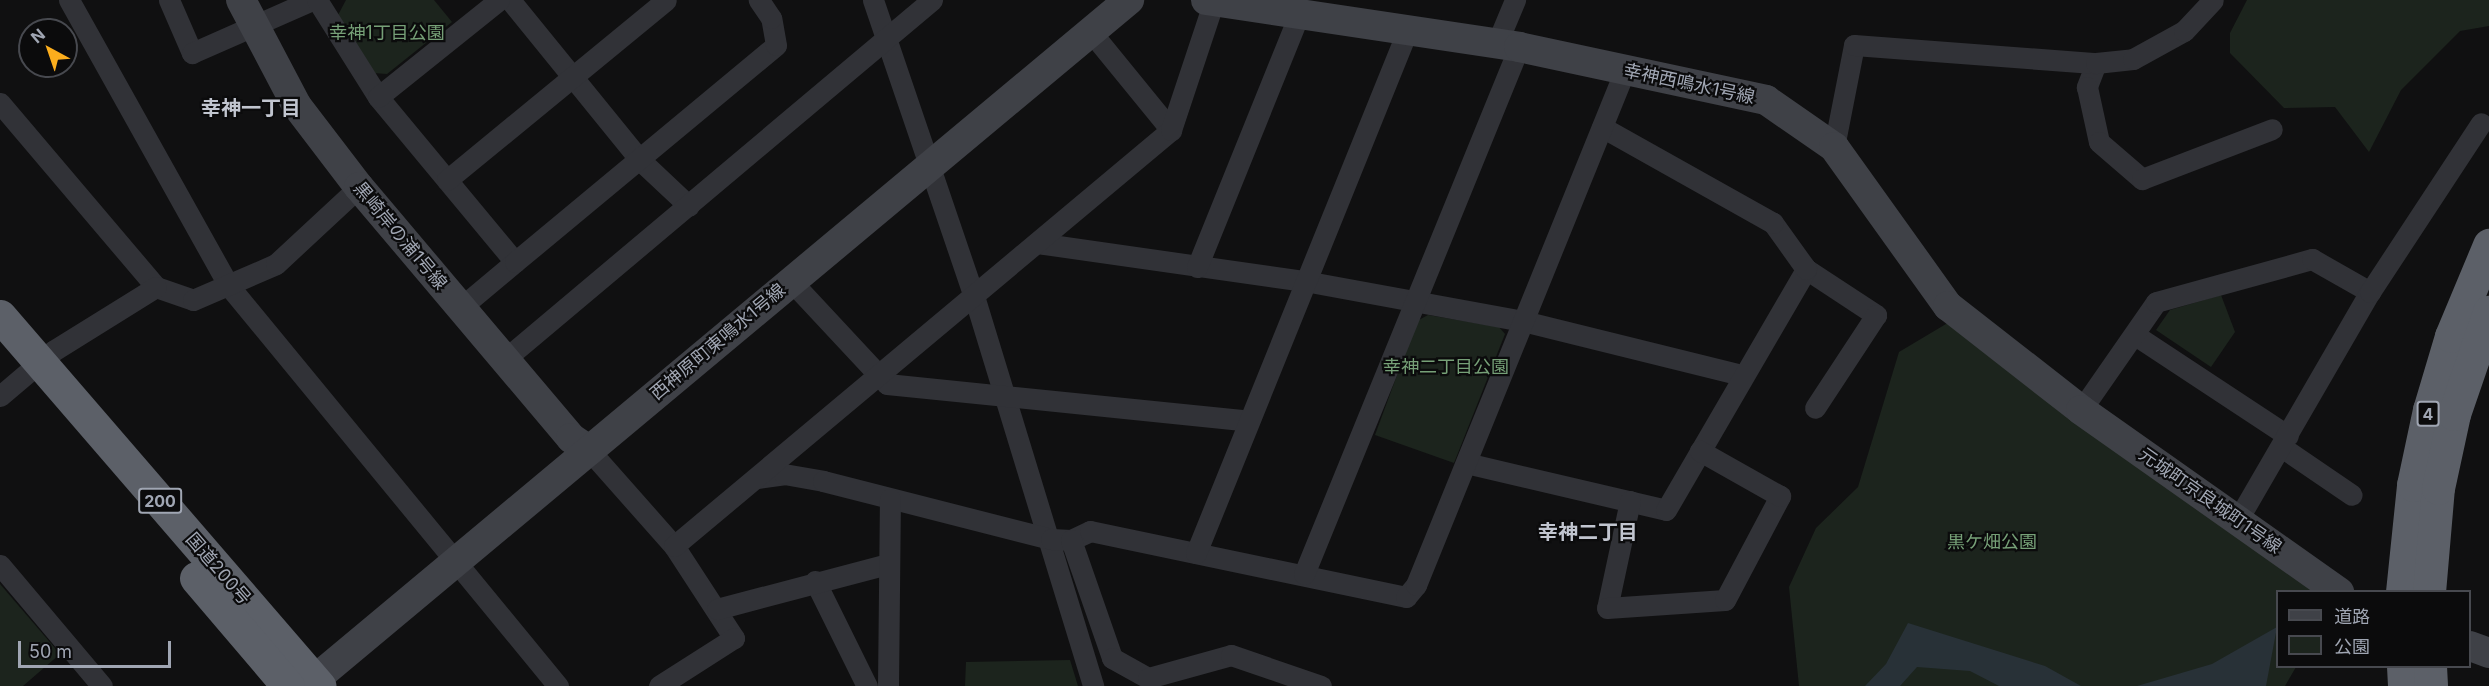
<!DOCTYPE html>
<html>
<head>
<meta charset="utf-8">
<style>
	body { margin:0 }
	#map { position:relative; width:2489px; height:686px; overflow:hidden; background:#101011; font-family:Inter,"Noto Sans JP",sans-serif }
	div>[style] { position:absolute }
	.green>* { inset:0; background:#1c241d }
	.water>* { inset:0; background:#283137 }
	.street>* { height:21px; margin:-10.5px; padding:0 10.5px; transform-origin:10.5px; border-radius:10.5px; background:#313237 }
	.secondary>* { height:30px; margin:-15px; padding:0 15px; transform-origin:15px; border-radius:15px; background:#3f4147 }
	.highway>* { height:33px; margin:-16.5px; padding:0 16.5px; transform-origin:16.5px; border-radius:16.5px; background:#5c6068 }
	span { translate:-50% -50%; white-space:nowrap; text-align:center; line-height:1.15; -webkit-text-stroke:4.5px #0b0b0c; paint-order:stroke }
	.shield-label span { padding:2px 4px; background:#0b0b0c; border:2px solid; border-radius:4px; -webkit-text-stroke-width:0 }
	.shield-label { font-size:16px; color:#a0a6b3; font-weight:700 }
	.park-label { font-size:18px; color:#76a077 }
	.street-label { font-size:18px; color:#a0a6b3 }
	.neighbourhood-label { font-size:20px; color:#c1c5cf; font-weight:700 }
	.legend { position:absolute; left:2276px; top:590px; width:195px; height:78px; box-sizing:border-box; background:#0b0b0c; border:2px solid #47494f; margin:0; padding:8px 10px; list-style:none; font-size:18px; color:#a0a6b3 }
	.legend li { display:flex; align-items:center; gap:12px; height:30px }
	.legend b { width:30px; border:2px solid #47494f }
	.north { position:absolute; left:18px; top:18px; width:60px; height:60px; box-sizing:border-box; background:#0b0b0c; border:2px solid #47494f; border-radius:50%; rotate:320deg; font-size:16px; font-weight:700; line-height:24px; text-align:center; color:#a0a6b3 }
	.north::after { content:''; display:block; margin:auto; width:21px; height:27px; background:#fcae1d; clip-path:polygon(50% 0,100% 100%,50% 72%,0 100%) }
	.scale { position:absolute; left:18px; top:641px; width:153px; height:27px; box-sizing:border-box; border:3px solid #a0a6b3; border-top:0; padding-left:8px; font-size:18px; line-height:21px; white-space:nowrap; color:#a0a6b3; -webkit-text-stroke:4px #0b0b0c; paint-order:stroke }
</style>
</head>
<body>
<div id="map">
	<div class="green">
		<div style="clip-path:polygon(346px 0,434px 0,452px 22px,387px 74px,373px 73px,338px 15px)"></div>
		<div style="clip-path:polygon(2247px 0,2489px 0,2489px 26px,2460px 31px,2401px 90px,2369px 152px,2335px 107px,2284px 108px,2230px 53px,2230px 33px)"></div>
		<div style="clip-path:polygon(2221px 295px,2235px 332px,2211px 367px,2156px 330px,2170px 310px)"></div>
		<div style="clip-path:polygon(1428px 315px,1499px 327px,1505px 334px,1454px 463px,1375px 435px,1417px 321px)"></div>
		<div style="clip-path:polygon(1951px 321px,2313px 591px,2278px 592px,2278px 666px,2296px 667px,2285px 686px,1799px 686px,1789px 587px,1816px 528px,1858px 487px,1899px 352px)"></div>
		<div style="clip-path:polygon(0 584px,60px 654px,23px 686px,0 686px)"></div>
		<div style="clip-path:polygon(1070px 660px,1078px 686px,965px 686px,966px 662px)"></div>
	</div>
	<div class="water">
		<div style="clip-path:polygon(1908px 623px,2045px 666px,2081px 686px,1999px 686px,1970px 671px,1917px 667px,1900px 686px,1865px 686px,1886px 664px)"></div>
		<div style="clip-path:polygon(2277px 627px,2266px 686px,2137px 686px,2212px 664px)"></div>
	</div>
	<div class="street">
		<div style="left:69px;top:0;width:328px;rotate:60.8deg"></div>
		<div style="left:229px;top:286px;width:518px;rotate:50.56deg"></div>
		<div style="left:169px;top:0;width:58px;rotate:66.5deg"></div>
		<div style="left:192px;top:53px;width:131px;rotate:-23.8deg"></div>
		<div style="left:317px;top:0;width:115px;rotate:57.8deg"></div>
		<div style="left:378px;top:97px;width:214px;rotate:50.3deg"></div>
		<div style="left:515px;top:262px;width:72px;rotate:140.1deg"></div>
		<div style="left:510px;top:0;width:206px;rotate:50.9deg"></div>
		<div style="left:640px;top:160px;width:67px;rotate:43.2deg"></div>
		<div style="left:873px;top:0;width:313px;rotate:71.2deg"></div>
		<div style="left:974px;top:296px;width:408px;rotate:73deg"></div>
		<div style="left:1091px;top:32px;width:127px;rotate:50.8deg"></div>
		<div style="left:1497px;top:43px;width:47px;rotate:-67.3deg"></div>
		<div style="left:2096px;top:63px;width:26px;rotate:111deg"></div>
		<div style="left:2087px;top:87px;width:56px;rotate:77.7deg"></div>
		<div style="left:2099px;top:142px;width:57px;rotate:40.7deg"></div>
		<div style="left:2142px;top:179px;width:139px;rotate:-21deg"></div>
		<div style="left:378px;top:97px;width:155px;rotate:-38.7deg"></div>
		<div style="left:0;top:103px;width:241px;rotate:49.7deg"></div>
		<div style="left:156px;top:287px;width:39px;rotate:19deg"></div>
		<div style="left:193px;top:300px;width:90px;rotate:-23.4deg"></div>
		<div style="left:276px;top:264px;width:113px;rotate:-42.9deg"></div>
		<div style="left:1834px;top:147px;width:104px;rotate:-78.9deg"></div>
		<div style="left:1854px;top:45px;width:243px;rotate:4.3deg"></div>
		<div style="left:2096px;top:63px;width:37px;rotate:-6deg"></div>
		<div style="left:2133px;top:59px;width:58px;rotate:-28.8deg"></div>
		<div style="left:2184px;top:31px;width:42px;rotate:-46.9deg"></div>
		<div style="left:447px;top:180px;width:283px;rotate:-39.4deg"></div>
		<div style="left:1037px;top:243px;width:276px;rotate:8.1deg"></div>
		<div style="left:1310px;top:282px;width:217px;rotate:10.4deg"></div>
		<div style="left:1523px;top:321px;width:226px;rotate:13.9deg"></div>
		<div style="left:515px;top:262px;width:339px;rotate:-39.7deg"></div>
		<div style="left:776px;top:45px;width:27px;rotate:-100deg"></div>
		<div style="left:771px;top:18px;width:22px;rotate:-124deg"></div>
		<div style="left:1197px;top:267px;width:270px;rotate:-68deg"></div>
		<div style="left:1806px;top:269px;width:84px;rotate:33.3deg"></div>
		<div style="left:1876px;top:315px;width:111px;rotate:123.3deg"></div>
		<div style="left:791px;top:281px;width:141px;rotate:47deg"></div>
		<div style="left:887px;top:384px;width:364px;rotate:5.8deg"></div>
		<div style="left:2135px;top:335px;width:183px;rotate:33.4deg"></div>
		<div style="left:505px;top:359px;width:558px;rotate:-40.06deg"></div>
		<div style="left:0;top:396px;width:70px;rotate:-40.3deg"></div>
		<div style="left:53px;top:351px;width:121px;rotate:-31.9deg"></div>
		<div style="left:2081px;top:410px;width:131px;rotate:-55.2deg"></div>
		<div style="left:2156px;top:302px;width:162px;rotate:-15.4deg"></div>
		<div style="left:2312px;top:259px;width:67px;rotate:29.6deg"></div>
		<div style="left:2283px;top:448px;width:83px;rotate:34.3deg"></div>
		<div style="left:589px;top:450px;width:128px;rotate:48.5deg"></div>
		<div style="left:674px;top:546px;width:110px;rotate:56.9deg"></div>
		<div style="left:734px;top:638px;width:89px;rotate:147.4deg"></div>
		<div style="left:1466px;top:463px;width:205px;rotate:13.2deg"></div>
		<div style="left:1666px;top:510px;width:279px;rotate:-59.8deg"></div>
		<div style="left:1806px;top:269px;width:57px;rotate:-125.7deg"></div>
		<div style="left:1773px;top:223px;width:196px;rotate:-150.7deg"></div>
		<div style="left:757px;top:478px;width:27px;rotate:-8deg"></div>
		<div style="left:784px;top:474px;width:40px;rotate:10deg"></div>
		<div style="left:823px;top:481px;width:235px;rotate:14.3deg"></div>
		<div style="left:1051px;top:539px;width:20px;rotate:3deg"></div>
		<div style="left:1071px;top:540px;width:21px;rotate:-25deg"></div>
		<div style="left:1090px;top:531px;width:323px;rotate:11.8deg"></div>
		<div style="left:1406px;top:597px;width:16px;rotate:-50deg"></div>
		<div style="left:1416px;top:585px;width:556px;rotate:-67.91deg"></div>
		<div style="left:1630px;top:501px;width:109px;rotate:102.1deg"></div>
		<div style="left:1607px;top:608px;width:118px;rotate:-3.9deg"></div>
		<div style="left:1725px;top:600px;width:118px;rotate:-62.1deg"></div>
		<div style="left:1780px;top:496px;width:92px;rotate:-150.6deg"></div>
		<div style="left:2237px;top:521px;width:265px;rotate:-59.9deg"></div>
		<div style="left:2370px;top:292px;width:202px;rotate:-56.7deg"></div>
		<div style="left:1071px;top:540px;width:125px;rotate:70.8deg"></div>
		<div style="left:1112px;top:658px;width:41px;rotate:29.1deg"></div>
		<div style="left:1148px;top:678px;width:86px;rotate:-15.5deg"></div>
		<div style="left:1231px;top:655px;width:95px;rotate:19deg"></div>
		<div style="left:674px;top:546px;width:648px;rotate:-39.93deg"></div>
		<div style="left:1171px;top:130px;width:136px;rotate:-71.6deg"></div>
		<div style="left:1196px;top:553px;width:560px;rotate:-67.97deg"></div>
		<div style="left:0;top:565px;width:158px;rotate:49.9deg"></div>
		<div style="left:1304px;top:574px;width:569px;rotate:-67.81deg"></div>
		<div style="left:815px;top:581px;width:117px;rotate:63.7deg"></div>
		<div style="left:717px;top:609px;width:176px;rotate:-14.8deg"></div>
		<div style="left:888px;top:686px;width:187px;rotate:-89.4deg"></div>
	</div>
	<div class="secondary">
		<div style="left:241px;top:0;width:120px;rotate:62.2deg"></div>
		<div style="left:297px;top:106px;width:102px;rotate:52.6deg"></div>
		<div style="left:359px;top:187px;width:329px;rotate:49.8deg"></div>
		<div style="left:571px;top:438px;width:22px;rotate:34deg"></div>
		<div style="left:1206px;top:0;width:317px;rotate:8.5deg"></div>
		<div style="left:1519px;top:47px;width:253px;rotate:12.1deg"></div>
		<div style="left:1766px;top:100px;width:83px;rotate:34.7deg"></div>
		<div style="left:1834px;top:147px;width:196px;rotate:54.4deg"></div>
		<div style="left:1948px;top:306px;width:169px;rotate:38deg"></div>
		<div style="left:2081px;top:410px;width:316px;rotate:35.2deg"></div>
		<div style="left:2470px;top:646px;width:20px;rotate:20deg"></div>
		<div style="left:307px;top:686px;width:1071px;rotate:-39.85deg"></div>
	</div>
	<div class="highway">
		<div style="left:0;top:316px;width:489px;rotate:49.2deg"></div>
		<div style="left:196px;top:578px;width:142px;rotate:49.6deg"></div>
		<div style="left:2402px;top:592px;width:108px;rotate:-84.1deg"></div>
		<div style="left:2413px;top:485px;width:77px;rotate:-78deg"></div>
		<div style="left:2429px;top:410px;width:77px;rotate:-73.4deg"></div>
		<div style="left:2451px;top:336px;width:99px;rotate:-67.3deg"></div>
		<div style="left:2429px;top:592px;width:104px;rotate:-85.1deg"></div>
		<div style="left:2438px;top:488px;width:76px;rotate:-77.8deg"></div>
		<div style="left:2454px;top:414px;width:108px;rotate:-71.1deg"></div>
		<div style="left:2403px;top:666px;width:20px;rotate:87deg"></div>
		<div style="left:2430px;top:666px;width:20px;rotate:87deg"></div>
	</div>
	<div class="shield-label">
		<span style="left:2428px;top:414px">4</span>
		<span style="left:160px;top:501px">200</span>
	</div>
	<div class="park-label">
		<span style="left:387px;top:33px">幸神1丁目公園</span>
		<span style="left:1446px;top:367px">幸神二丁目公園</span>
		<span style="left:1992px;top:542px">黒ケ畑公園</span>
	</div>
	<div class="street-label">
		<span style="left:1689px;top:84px;rotate:12deg">幸神西鳴水1号線</span>
		<span style="left:400px;top:236px;rotate:50deg">黒崎岸の浦1号線</span>
		<span style="left:718px;top:342px;rotate:-40deg">西神原町東鳴水1号線</span>
		<span style="left:2210px;top:501px;rotate:35deg">元城町京良城町1号線</span>
		<span style="left:218px;top:569px;rotate:49deg">国道200号</span>
	</div>
	<div class="neighbourhood-label">
		<span style="left:251px;top:108px">幸神一丁目</span>
		<span style="left:1588px;top:532px">幸神二丁目</span>
	</div>
	<ul class="legend">
	<li><b style="height:8px;background:#3f4147"></b>道路</li>
	<li><b style="height:16px;background:#1c241d"></b>公園</li>
	</ul>
	<div class="north">N</div>
	<div class="scale">50 m</div>
</div>
</body>
</html>
